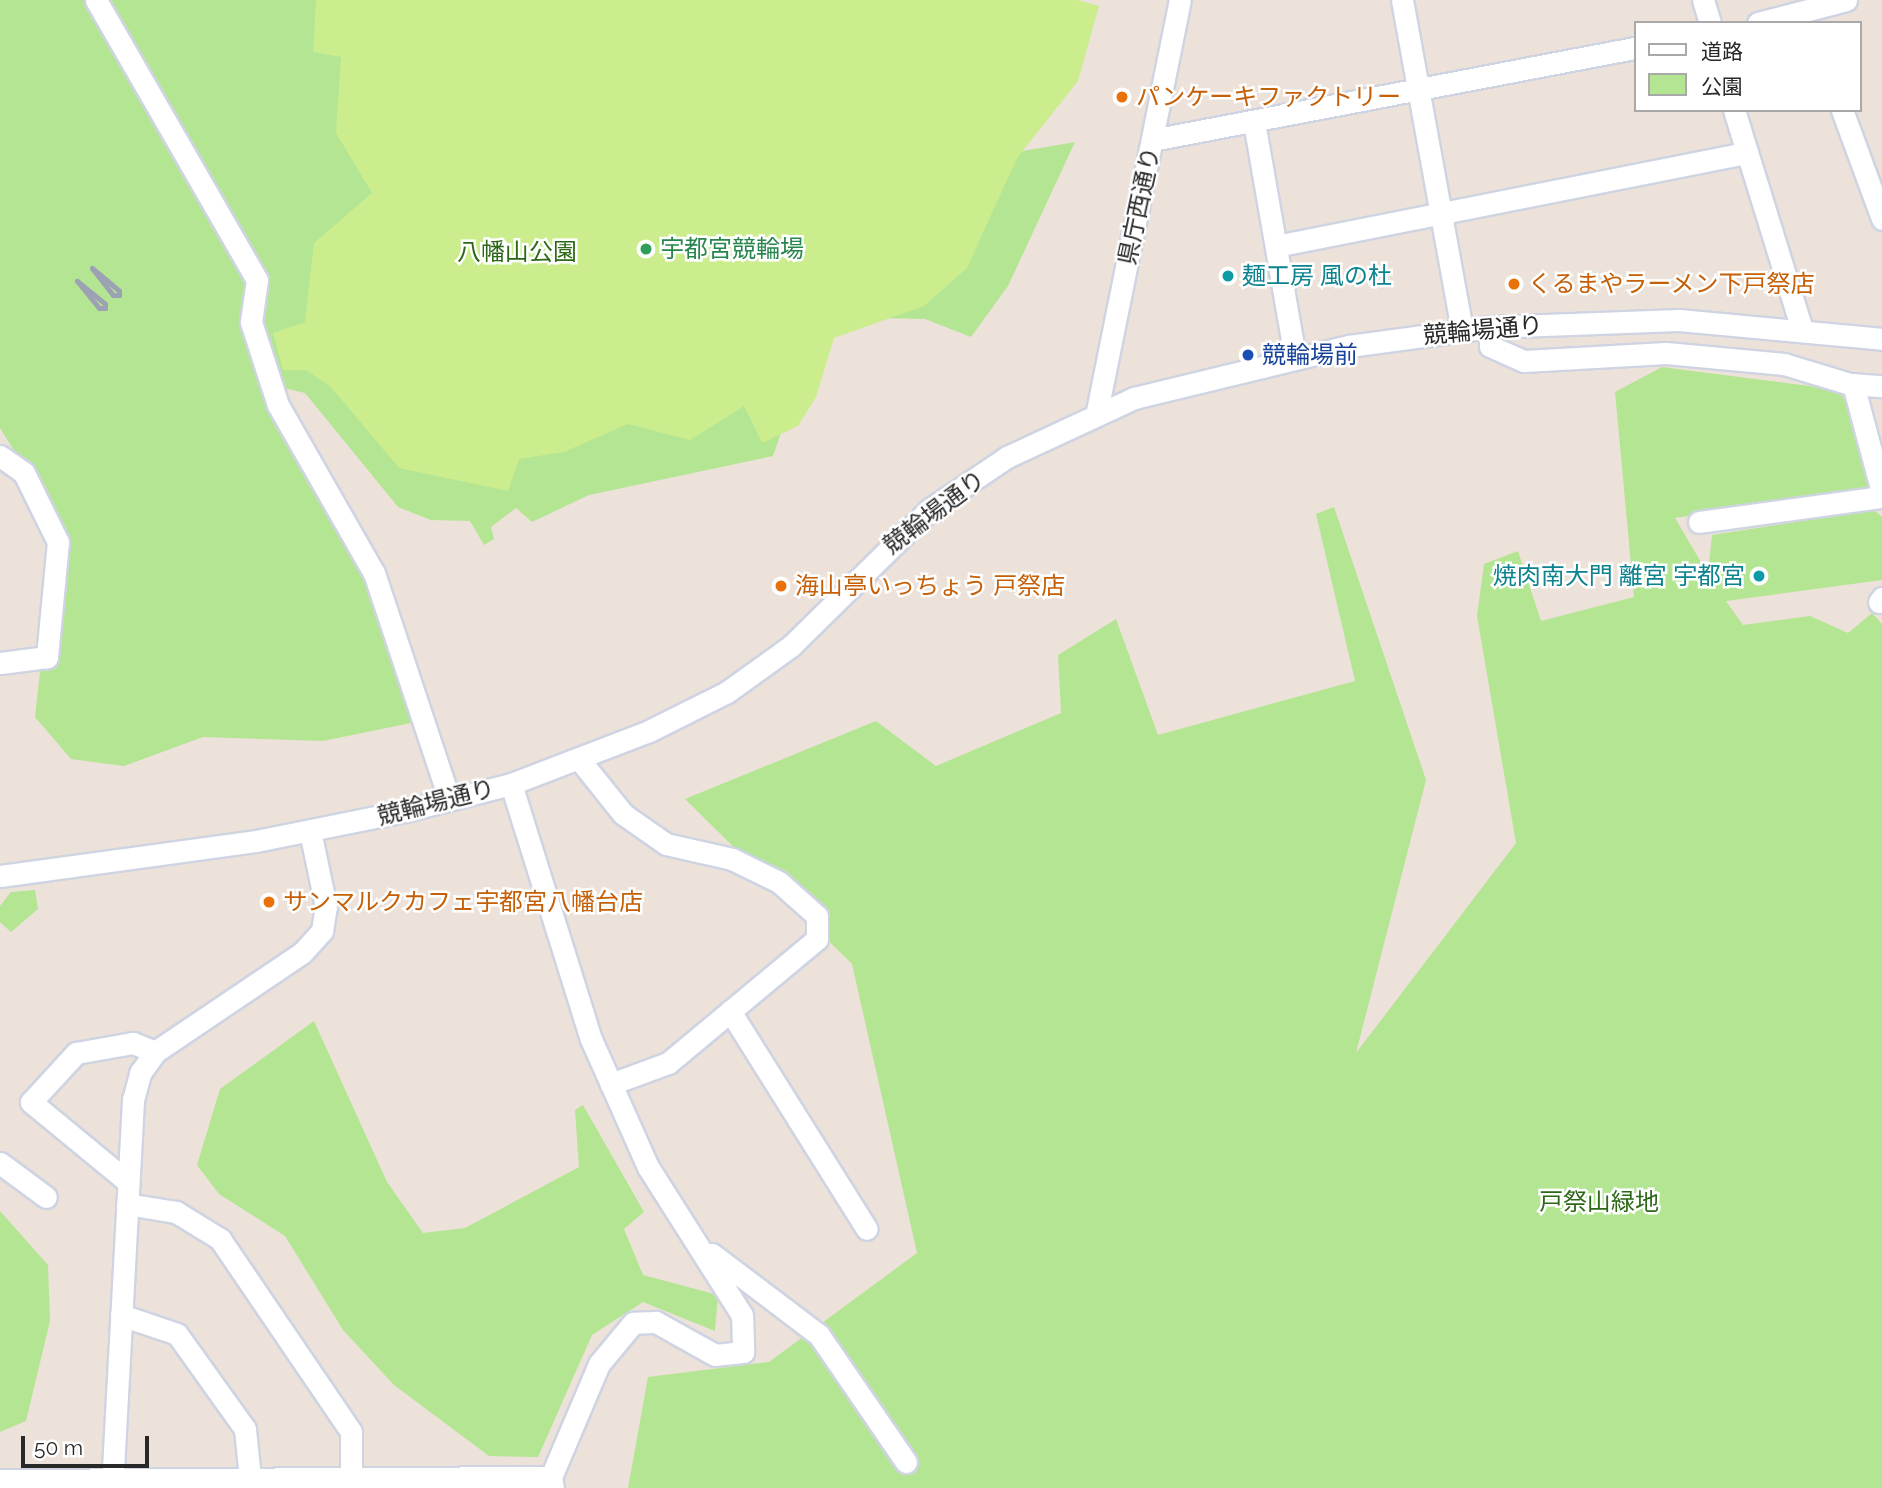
<!DOCTYPE html>
<html>
<head>
<meta charset="utf-8">
<style>
	body { margin:0 }
	#map { position:relative; width:1882px; height:1488px; overflow:hidden; background:#ece2d9; font-family:Raleway,"Noto Sans JP",sans-serif }
	div>[style] { position:absolute }
	.green>* { inset:0; background:#b4e593 }
	.pitch>* { inset:0; background:#cbed8e }
	.roads { filter:drop-shadow(2px 0 #cfd4e2) drop-shadow(-2px 0 #cfd4e2) drop-shadow(0 2px #cfd4e2) drop-shadow(0 -2px #cfd4e2) }
	.minor>* { height:21px; margin:-10.5px; padding:0 10.5px; transform-origin:10.5px; border-radius:10.5px; background:#fff }
	.rail>* { height:5px; margin:-2.5px; padding:0 2.5px; transform-origin:2.5px; border-radius:2.5px; background:#9ca1b4 }
	.dots>* { width:19px; height:19px; translate:-50% -50%; box-sizing:border-box; border:4px solid #fff; border-radius:50% }
	span { translate:-50% -50%; white-space:nowrap; text-align:center; line-height:1.15; -webkit-text-stroke:5px #fff; paint-order:stroke }
	.food-label { font-size:24px; color:#c56008 }
	.left { translate:0 -50%; text-align:left }
	.street-label { font-size:24px; color:#282828 }
	.leisure-label { font-size:24px; color:#27864d }
	.park-label { font-size:24px; color:#2d6816 }
	.culture-label { font-size:24px; color:#0d838f }
	.right { translate:-100% -50%; text-align:right }
	.transit-label { font-size:24px; color:#164399 }
	.legend { position:absolute; left:1634px; top:21px; width:228px; height:91px; box-sizing:border-box; background:#fff; border:2px solid #a9a9a9; margin:0; padding:9px 12px; list-style:none; font-size:21px; color:#282828 }
	.legend li { display:flex; align-items:center; gap:14px; height:35px }
	.legend b { width:35px; border:2px solid #a9a9a9 }
	.scale { position:absolute; left:21px; top:1436px; width:128px; height:32px; box-sizing:border-box; border:4px solid #282828; border-top:0; padding-left:9px; font-size:21px; line-height:24px; white-space:nowrap; color:#282828; -webkit-text-stroke:5px #fff; paint-order:stroke }
</style>
</head>
<body>
<div id="map">
	<div class="green">
		<div style="clip-path:polygon(0 0,841px 0,1006px 154px,1075px 142px,1008px 286px,971px 337px,925px 319px,821px 317px,773px 456px,589px 495px,532px 522px,516px 508px,491px 527px,494px 539px,484px 545px,470px 521px,431px 520px,398px 507px,305px 393px,280px 387px,367px 570px,411px 723px,323px 741px,203px 737px,124px 766px,71px 759px,35px 717px,57px 520px,0 428px)"></div>
		<div style="clip-path:polygon(1662px 367px,1833px 389px,1848px 401px,1870px 487px,1675px 518px,1708px 574px,1712px 535px,1874px 510px,1882px 517px,1882px 580px,1726px 601px,1743px 625px,1810px 616px,1848px 633px,1872px 613px,1882px 624px,1882px 1488px,628px 1488px,648px 1377px,769px 1362px,917px 1253px,852px 964px,685px 799px,876px 721px,936px 766px,1061px 713px,1058px 655px,1116px 619px,1158px 735px,1355px 681px,1316px 514px,1334px 507px,1426px 780px,1356px 1053px,1516px 843px,1477px 616px,1484px 564px,1518px 551px,1541px 621px,1634px 597px,1615px 392px)"></div>
		<div style="clip-path:polygon(35px 890px,38px 909px,11px 932px,0 922px,0 906px,11px 892px)"></div>
		<div style="clip-path:polygon(314px 1021px,387px 1182px,423px 1233px,465px 1228px,579px 1167px,575px 1110px,583px 1105px,644px 1212px,624px 1229px,643px 1275px,718px 1295px,715px 1331px,643px 1302px,592px 1335px,538px 1457px,489px 1456px,394px 1385px,343px 1330px,285px 1236px,219px 1194px,197px 1165px,220px 1089px)"></div>
		<div style="clip-path:polygon(0 1211px,48px 1265px,50px 1321px,26px 1421px,0 1432px)"></div>
	</div>
	<div class="pitch">
		<div style="clip-path:polygon(316px 0,1078px 0,1099px 6px,1078px 81px,1017px 158px,967px 268px,924px 306px,834px 338px,816px 397px,798px 426px,762px 443px,744px 406px,690px 440px,628px 424px,564px 452px,519px 459px,508px 491px,399px 468px,331px 387px,306px 370px,283px 370px,273px 333px,305px 322px,314px 243px,372px 193px,336px 133px,341px 57px,313px 52px)"></div>
	</div>
	<div class="roads">
		<div class="minor">
			<div style="left:96px;top:0;width:323px;rotate:60.1deg"></div>
			<div style="left:257px;top:280px;width:42px;rotate:98.1deg"></div>
			<div style="left:251px;top:322px;width:87px;rotate:72deg"></div>
			<div style="left:278px;top:405px;width:193px;rotate:60.3deg"></div>
			<div style="left:374px;top:573px;width:238px;rotate:71.6deg"></div>
			<div style="left:1402px;top:0;width:335px;rotate:79.7deg"></div>
			<div style="left:1703px;top:0;width:24px;rotate:73deg"></div>
			<div style="left:1758px;top:23px;width:91px;rotate:-14.6deg"></div>
			<div style="left:1734px;top:110px;width:230px;rotate:72.8deg"></div>
			<div style="left:1842px;top:110px;width:116px;rotate:69.8deg"></div>
			<div style="left:1254px;top:122px;width:239px;rotate:80.1deg"></div>
			<div style="left:1152px;top:140px;width:492px;rotate:-10.8deg"></div>
			<div style="left:1276px;top:246px;width:479px;rotate:-11.2deg"></div>
			<div style="left:1490px;top:327px;width:19px;rotate:90deg"></div>
			<div style="left:1490px;top:346px;width:37px;rotate:24deg"></div>
			<div style="left:1524px;top:361px;width:142px;rotate:-3.2deg"></div>
			<div style="left:1666px;top:353px;width:119px;rotate:5.3deg"></div>
			<div style="left:1784px;top:364px;width:69px;rotate:16.9deg"></div>
			<div style="left:1850px;top:384px;width:32px;rotate:4deg"></div>
			<div style="left:1853px;top:384px;width:112px;rotate:75deg"></div>
			<div style="left:1097px;top:411px;width:419px;rotate:-78.6deg"></div>
			<div style="left:0;top:456px;width:29px;rotate:35deg"></div>
			<div style="left:24px;top:473px;width:77px;rotate:63.8deg"></div>
			<div style="left:58px;top:542px;width:116px;rotate:95.5deg"></div>
			<div style="left:47px;top:657px;width:47px;rotate:172.7deg"></div>
			<div style="left:1699px;top:522px;width:185px;rotate:-7.8deg"></div>
			<div style="left:1879px;top:602px;width:5px;rotate:-53deg"></div>
			<div style="left:579px;top:759px;width:70px;rotate:51.3deg"></div>
			<div style="left:623px;top:814px;width:52px;rotate:34.9deg"></div>
			<div style="left:666px;top:844px;width:68px;rotate:12.8deg"></div>
			<div style="left:732px;top:859px;width:52px;rotate:26.1deg"></div>
			<div style="left:779px;top:882px;width:51px;rotate:41.8deg"></div>
			<div style="left:817px;top:916px;width:23px;rotate:90deg"></div>
			<div style="left:817px;top:939px;width:194px;rotate:140.2deg"></div>
			<div style="left:668px;top:1063px;width:61px;rotate:159.8deg"></div>
			<div style="left:511px;top:784px;width:267px;rotate:72.6deg"></div>
			<div style="left:591px;top:1039px;width:140px;rotate:66deg"></div>
			<div style="left:648px;top:1167px;width:175px;rotate:57.6deg"></div>
			<div style="left:742px;top:1315px;width:37px;rotate:88deg"></div>
			<div style="left:743px;top:1352px;width:28px;rotate:174deg"></div>
			<div style="left:715px;top:1355px;width:68px;rotate:-150.8deg"></div>
			<div style="left:656px;top:1322px;width:23px;rotate:178deg"></div>
			<div style="left:633px;top:1323px;width:53px;rotate:129.7deg"></div>
			<div style="left:599px;top:1364px;width:123px;rotate:113deg"></div>
			<div style="left:551px;top:1477px;width:11px;rotate:80deg"></div>
			<div style="left:0;top:876px;width:258px;rotate:-7.8deg"></div>
			<div style="left:256px;top:841px;width:152px;rotate:-11.4deg"></div>
			<div style="left:405px;top:811px;width:109px;rotate:-14.3deg"></div>
			<div style="left:511px;top:784px;width:148px;rotate:-21deg"></div>
			<div style="left:649px;top:731px;width:87px;rotate:-26.6deg"></div>
			<div style="left:727px;top:692px;width:79px;rotate:-35.7deg"></div>
			<div style="left:791px;top:646px;width:195px;rotate:-44.6deg"></div>
			<div style="left:930px;top:509px;width:93px;rotate:-34deg"></div>
			<div style="left:1007px;top:457px;width:140px;rotate:-24.9deg"></div>
			<div style="left:1134px;top:398px;width:221px;rotate:-13.6deg"></div>
			<div style="left:1349px;top:346px;width:142px;rotate:-7.7deg"></div>
			<div style="left:1490px;top:327px;width:189px;rotate:-2.1deg"></div>
			<div style="left:1679px;top:320px;width:204px;rotate:5.3deg"></div>
			<div style="left:730px;top:1011px;width:257px;rotate:57.9deg"></div>
			<div style="left:0;top:1163px;width:57px;rotate:36.5deg"></div>
			<div style="left:128px;top:1182px;width:126px;rotate:-140.5deg"></div>
			<div style="left:31px;top:1102px;width:67px;rotate:-47.4deg"></div>
			<div style="left:76px;top:1053px;width:58px;rotate:-10deg"></div>
			<div style="left:133px;top:1043px;width:24px;rotate:22deg"></div>
			<div style="left:127px;top:1204px;width:50px;rotate:9.3deg"></div>
			<div style="left:176px;top:1212px;width:52px;rotate:31.5deg"></div>
			<div style="left:220px;top:1239px;width:233px;rotate:55.8deg"></div>
			<div style="left:351px;top:1432px;width:45px;rotate:90deg"></div>
			<div style="left:712px;top:1254px;width:134px;rotate:37.1deg"></div>
			<div style="left:819px;top:1335px;width:154px;rotate:55.6deg"></div>
			<div style="left:121px;top:1315px;width:59px;rotate:18.7deg"></div>
			<div style="left:177px;top:1334px;width:117px;rotate:54.4deg"></div>
			<div style="left:245px;top:1429px;width:49px;rotate:84.2deg"></div>
			<div style="left:0;top:1480px;width:551px;rotate:-0.31deg"></div>
			<div style="left:112px;top:1488px;width:389px;rotate:-86.9deg"></div>
			<div style="left:133px;top:1100px;width:28px;rotate:-75deg"></div>
			<div style="left:140px;top:1073px;width:26px;rotate:-54deg"></div>
			<div style="left:155px;top:1052px;width:177px;rotate:-34deg"></div>
			<div style="left:302px;top:953px;width:30px;rotate:-48deg"></div>
			<div style="left:322px;top:931px;width:24px;rotate:-81deg"></div>
			<div style="left:326px;top:907px;width:78px;rotate:-101.9deg"></div>
		</div>
	</div>
	<div class="rail">
		<div style="left:92px;top:268px;width:35px;rotate:40deg"></div>
		<div style="left:119px;top:291px;width:4px;rotate:90deg"></div>
		<div style="left:119px;top:295px;width:6px;rotate:180deg"></div>
		<div style="left:113px;top:295px;width:34px;rotate:-128deg"></div>
		<div style="left:77px;top:281px;width:36px;rotate:39deg"></div>
		<div style="left:105px;top:304px;width:4px;rotate:90deg"></div>
		<div style="left:105px;top:308px;width:6px;rotate:180deg"></div>
		<div style="left:99px;top:308px;width:35px;rotate:-129deg"></div>
	</div>
	<div class="dots">
		<div style="left:1122px;top:97px;background:#e8710a"></div>
		<div style="left:646px;top:249px;background:#2e9e5b"></div>
		<div style="left:1228px;top:276px;background:#0f9aa8"></div>
		<div style="left:1514px;top:284px;background:#e8710a"></div>
		<div style="left:1248px;top:355px;background:#1a4fb4"></div>
		<div style="left:1759px;top:576px;background:#0f9aa8"></div>
		<div style="left:781px;top:586px;background:#e8710a"></div>
		<div style="left:269px;top:902px;background:#e8710a"></div>
	</div>
	<div class="food-label">
		<span class="left" style="left:1136px;top:97px">パンケーキファクトリー</span>
		<span class="left" style="left:1528px;top:284px">くるまやラーメン下戸祭店</span>
		<span class="left" style="left:795px;top:586px">海山亭いっちょう 戸祭店</span>
		<span class="left" style="left:283px;top:902px">サンマルクカフェ宇都宮八幡台店</span>
	</div>
	<div class="street-label">
		<span style="left:1139px;top:206px;rotate:-78deg">県庁西通り</span>
		<span style="left:1483px;top:330px;rotate:-5deg">競輪場通り</span>
		<span style="left:934px;top:512px;rotate:-37deg">競輪場通り</span>
		<span style="left:436px;top:802px;rotate:-14deg">競輪場通り</span>
	</div>
	<div class="leisure-label">
		<span class="left" style="left:660px;top:249px">宇都宮競輪場</span>
	</div>
	<div class="park-label">
		<span style="left:517px;top:252px">八幡山公園</span>
		<span style="left:1599px;top:1202px">戸祭山緑地</span>
	</div>
	<div class="culture-label">
		<span class="left" style="left:1242px;top:276px">麺工房 風の杜</span>
		<span class="right" style="left:1745px;top:576px">焼肉南大門 離宮 宇都宮</span>
	</div>
	<div class="transit-label">
		<span class="left" style="left:1262px;top:355px">競輪場前</span>
	</div>
	<ul class="legend">
	<li><b style="height:9px;background:#fff"></b>道路</li>
	<li><b style="height:19px;background:#b4e593"></b>公園</li>
	</ul>
	<div class="scale">50 m</div>
</div>
</body>
</html>
